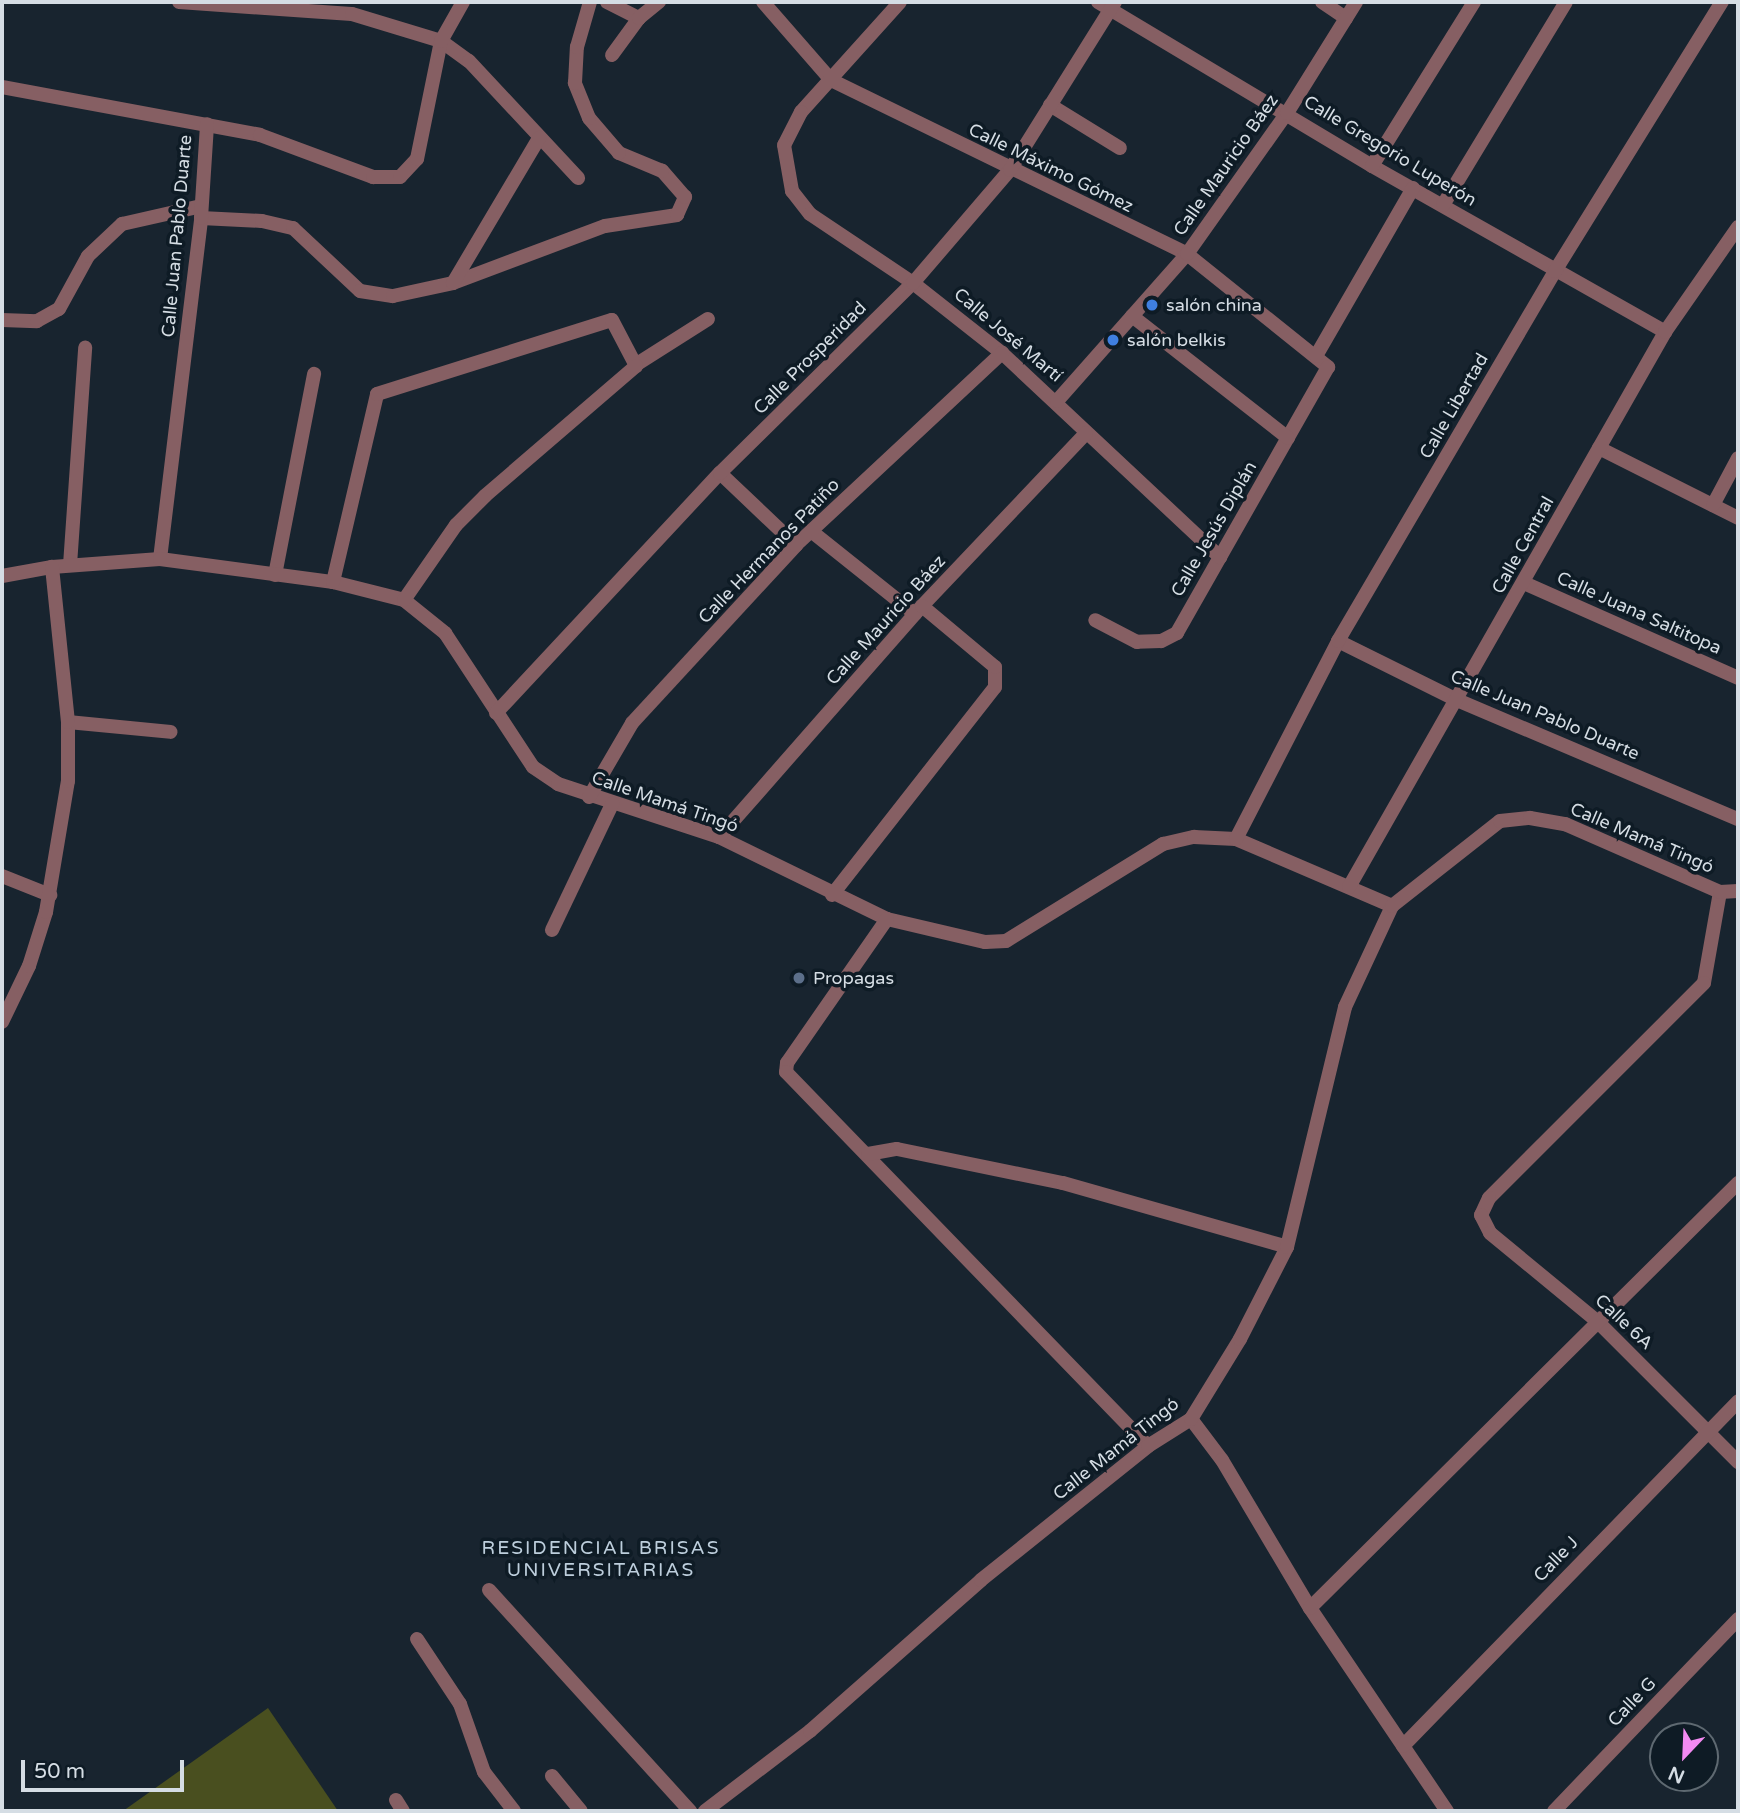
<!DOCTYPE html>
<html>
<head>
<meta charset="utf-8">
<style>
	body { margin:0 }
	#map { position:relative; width:1740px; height:1813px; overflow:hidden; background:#18242f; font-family:"Varela Round",sans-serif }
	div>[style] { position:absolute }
	.green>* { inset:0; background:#494f1f }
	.street>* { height:14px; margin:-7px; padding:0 7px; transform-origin:7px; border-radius:7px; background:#865f63 }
	.dots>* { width:19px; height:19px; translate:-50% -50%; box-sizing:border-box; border:4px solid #0e1b25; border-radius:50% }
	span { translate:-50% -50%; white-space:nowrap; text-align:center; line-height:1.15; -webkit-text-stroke:7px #0e1b25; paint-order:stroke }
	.street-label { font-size:18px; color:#d5dde4 }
	.poi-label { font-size:18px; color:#d5dde4 }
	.left { translate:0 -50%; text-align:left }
	.neighbourhood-label { font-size:19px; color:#bdcedc; letter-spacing:2px }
	.frame { position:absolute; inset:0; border:4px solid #d5dde4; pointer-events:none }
	.north { position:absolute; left:1649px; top:1722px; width:70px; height:70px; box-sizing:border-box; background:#0e1b25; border:2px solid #5e6971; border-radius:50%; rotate:203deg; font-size:19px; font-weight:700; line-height:28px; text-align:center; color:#d5dde4 }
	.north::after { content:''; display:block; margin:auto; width:24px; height:32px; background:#f38af2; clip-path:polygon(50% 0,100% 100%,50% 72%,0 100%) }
	.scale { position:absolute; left:21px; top:1760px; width:163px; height:32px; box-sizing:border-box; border:4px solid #d5dde4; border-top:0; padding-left:9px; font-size:21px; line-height:24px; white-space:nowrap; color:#d5dde4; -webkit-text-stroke:5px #0e1b25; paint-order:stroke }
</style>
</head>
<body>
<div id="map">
	<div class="green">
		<div style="clip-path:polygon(268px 1708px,338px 1811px,123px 1811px)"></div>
	</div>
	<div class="street">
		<div style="left:179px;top:2px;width:173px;rotate:4deg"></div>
		<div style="left:352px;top:14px;width:93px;rotate:16.9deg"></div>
		<div style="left:441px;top:41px;width:34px;rotate:36deg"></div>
		<div style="left:469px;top:61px;width:160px;rotate:47deg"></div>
		<div style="left:607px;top:2px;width:36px;rotate:27deg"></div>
		<div style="left:763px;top:2px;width:103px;rotate:48.9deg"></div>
		<div style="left:831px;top:80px;width:396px;rotate:26deg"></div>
		<div style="left:1187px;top:254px;width:181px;rotate:38.7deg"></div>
		<div style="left:1328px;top:367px;width:306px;rotate:119.6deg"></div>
		<div style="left:1177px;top:633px;width:18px;rotate:153deg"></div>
		<div style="left:1161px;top:641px;width:24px;rotate:178deg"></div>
		<div style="left:1137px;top:642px;width:47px;rotate:-152.4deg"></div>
		<div style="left:900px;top:2px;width:148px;rotate:132deg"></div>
		<div style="left:801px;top:112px;width:37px;rotate:117deg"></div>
		<div style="left:784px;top:145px;width:47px;rotate:80.1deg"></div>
		<div style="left:792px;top:191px;width:29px;rotate:52deg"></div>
		<div style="left:810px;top:214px;width:124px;rotate:33.8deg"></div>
		<div style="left:913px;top:283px;width:113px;rotate:38.2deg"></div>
		<div style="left:1002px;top:353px;width:299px;rotate:43.1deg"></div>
		<div style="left:1098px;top:2px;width:319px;rotate:30.9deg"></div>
		<div style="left:1372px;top:166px;width:337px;rotate:29.5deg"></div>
		<div style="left:1322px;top:2px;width:29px;rotate:34deg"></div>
		<div style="left:612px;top:55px;width:46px;rotate:-53.9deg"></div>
		<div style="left:639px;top:18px;width:26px;rotate:-39deg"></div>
		<div style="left:2px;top:87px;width:262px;rotate:10.5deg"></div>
		<div style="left:260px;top:135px;width:121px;rotate:20.4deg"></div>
		<div style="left:373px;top:177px;width:27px"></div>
		<div style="left:400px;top:177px;width:25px;rotate:-47deg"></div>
		<div style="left:417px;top:159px;width:120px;rotate:-78.5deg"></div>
		<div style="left:441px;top:41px;width:45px;rotate:-60.6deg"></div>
		<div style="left:1050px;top:105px;width:82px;rotate:31.6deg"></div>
		<div style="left:1372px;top:166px;width:193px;rotate:-58.1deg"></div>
		<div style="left:1443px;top:205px;width:237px;rotate:-58.8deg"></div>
		<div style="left:201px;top:218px;width:61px;rotate:2.8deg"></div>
		<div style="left:262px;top:221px;width:32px;rotate:13deg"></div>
		<div style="left:293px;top:228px;width:92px;rotate:43.2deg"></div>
		<div style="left:360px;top:291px;width:33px;rotate:9deg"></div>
		<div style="left:393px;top:296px;width:61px;rotate:-12.2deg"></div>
		<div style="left:453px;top:283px;width:162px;rotate:-20.6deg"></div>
		<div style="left:605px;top:226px;width:73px;rotate:-8.7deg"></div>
		<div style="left:677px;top:215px;width:20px;rotate:-66deg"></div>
		<div style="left:685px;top:197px;width:35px;rotate:-131deg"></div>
		<div style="left:662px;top:171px;width:47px;rotate:-157.3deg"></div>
		<div style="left:619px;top:153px;width:46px;rotate:-130.6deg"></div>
		<div style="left:589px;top:118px;width:38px;rotate:-112deg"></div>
		<div style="left:575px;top:83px;width:36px;rotate:-87deg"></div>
		<div style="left:577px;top:47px;width:47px;rotate:-73.9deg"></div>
		<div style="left:453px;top:283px;width:169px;rotate:-59.3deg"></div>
		<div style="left:1132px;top:316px;width:198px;rotate:38deg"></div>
		<div style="left:2px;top:320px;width:35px;rotate:2deg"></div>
		<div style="left:37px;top:321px;width:25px;rotate:-29deg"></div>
		<div style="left:59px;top:309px;width:60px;rotate:-61.3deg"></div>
		<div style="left:88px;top:256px;width:47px;rotate:-43.3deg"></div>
		<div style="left:122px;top:224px;width:81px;rotate:-12.8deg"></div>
		<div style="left:1316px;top:356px;width:194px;rotate:-60deg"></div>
		<div style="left:637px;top:364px;width:84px;rotate:-32.4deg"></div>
		<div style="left:1057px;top:401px;width:196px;rotate:-48.5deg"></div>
		<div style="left:1187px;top:254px;width:173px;rotate:-54.7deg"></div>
		<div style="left:1287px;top:113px;width:131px;rotate:-58.1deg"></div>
		<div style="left:1599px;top:448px;width:156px;rotate:26.7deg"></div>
		<div style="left:720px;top:473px;width:105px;rotate:43.5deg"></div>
		<div style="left:1713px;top:505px;width:53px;rotate:-62deg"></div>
		<div style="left:811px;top:531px;width:133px;rotate:38.6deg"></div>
		<div style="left:160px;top:559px;width:343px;rotate:-83.1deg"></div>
		<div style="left:201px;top:218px;width:94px;rotate:-86.3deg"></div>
		<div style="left:70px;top:565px;width:218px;rotate:-86deg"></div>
		<div style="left:275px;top:575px;width:205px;rotate:-79deg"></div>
		<div style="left:2px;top:576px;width:51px;rotate:-10.2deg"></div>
		<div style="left:52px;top:567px;width:108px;rotate:-4.2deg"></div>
		<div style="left:160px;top:559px;width:175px;rotate:7.6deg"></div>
		<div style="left:333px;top:582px;width:73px;rotate:14.2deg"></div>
		<div style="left:404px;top:600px;width:53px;rotate:38.8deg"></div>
		<div style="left:445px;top:633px;width:160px;rotate:56.7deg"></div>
		<div style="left:533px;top:767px;width:30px;rotate:34deg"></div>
		<div style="left:558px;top:784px;width:169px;rotate:18.2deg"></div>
		<div style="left:719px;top:837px;width:187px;rotate:26deg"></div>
		<div style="left:887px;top:919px;width:101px;rotate:13.2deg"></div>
		<div style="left:985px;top:942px;width:21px;rotate:-3deg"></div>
		<div style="left:1006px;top:941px;width:185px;rotate:-31.7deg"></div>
		<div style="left:1163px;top:844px;width:32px;rotate:-13deg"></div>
		<div style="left:1194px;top:837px;width:42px;rotate:2.7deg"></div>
		<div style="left:1236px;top:839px;width:170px;rotate:23.2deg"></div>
		<div style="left:333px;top:582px;width:193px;rotate:-76.8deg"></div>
		<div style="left:377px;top:394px;width:246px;rotate:-17.5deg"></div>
		<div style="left:612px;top:320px;width:52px;rotate:62.4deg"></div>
		<div style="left:636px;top:366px;width:199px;rotate:139.3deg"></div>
		<div style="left:485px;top:496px;width:41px;rotate:135deg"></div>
		<div style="left:456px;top:525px;width:91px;rotate:124.7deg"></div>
		<div style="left:1524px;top:583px;width:234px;rotate:23.9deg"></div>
		<div style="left:1338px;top:641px;width:133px;rotate:26.4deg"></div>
		<div style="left:1457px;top:700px;width:305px;rotate:23deg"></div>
		<div style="left:496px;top:713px;width:328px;rotate:-47deg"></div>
		<div style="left:720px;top:473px;width:271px;rotate:-44.6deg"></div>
		<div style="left:913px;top:283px;width:149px;rotate:-49.4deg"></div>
		<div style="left:1010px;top:170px;width:198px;rotate:-58deg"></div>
		<div style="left:68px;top:722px;width:103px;rotate:5.5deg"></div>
		<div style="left:589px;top:797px;width:86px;rotate:-59.8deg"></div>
		<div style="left:632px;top:723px;width:242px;rotate:-47.3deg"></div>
		<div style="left:796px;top:545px;width:282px;rotate:-43deg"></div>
		<div style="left:719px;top:837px;width:308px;rotate:-48.7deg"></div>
		<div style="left:922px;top:606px;width:238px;rotate:-46.5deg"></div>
		<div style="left:1236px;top:839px;width:223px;rotate:-62.7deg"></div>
		<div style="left:1338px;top:641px;width:429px;rotate:-59.6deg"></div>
		<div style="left:1555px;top:271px;width:317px;rotate:-58.2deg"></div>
		<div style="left:2px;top:876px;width:52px;rotate:21.6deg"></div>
		<div style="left:1349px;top:887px;width:639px;rotate:-60.34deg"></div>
		<div style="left:1665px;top:332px;width:128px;rotate:-55.2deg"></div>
		<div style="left:1720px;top:892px;width:92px;rotate:100deg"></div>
		<div style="left:1704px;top:983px;width:304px;rotate:135deg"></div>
		<div style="left:1489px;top:1198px;width:19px;rotate:115deg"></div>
		<div style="left:1481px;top:1215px;width:20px;rotate:63deg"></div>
		<div style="left:1490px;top:1233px;width:141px;rotate:39.5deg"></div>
		<div style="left:1599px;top:1323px;width:197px;rotate:45deg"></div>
		<div style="left:832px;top:895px;width:264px;rotate:-51.9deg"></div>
		<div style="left:995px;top:687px;width:20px;rotate:-90deg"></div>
		<div style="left:995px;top:667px;width:95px;rotate:-140.1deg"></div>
		<div style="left:887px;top:919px;width:175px;rotate:124.8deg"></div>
		<div style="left:787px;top:1063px;width:9px;rotate:96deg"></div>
		<div style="left:786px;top:1072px;width:520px;rotate:45.93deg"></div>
		<div style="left:552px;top:930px;width:140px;rotate:-64.5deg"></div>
		<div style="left:2px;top:1022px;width:62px;rotate:-64.3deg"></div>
		<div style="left:29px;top:966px;width:57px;rotate:-72.5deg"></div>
		<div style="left:46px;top:912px;width:133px;rotate:-80.5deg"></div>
		<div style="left:68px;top:781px;width:59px;rotate:-90deg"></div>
		<div style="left:68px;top:722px;width:156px;rotate:-95.9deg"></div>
		<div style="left:868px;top:1154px;width:29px;rotate:-10deg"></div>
		<div style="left:897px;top:1149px;width:169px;rotate:11.6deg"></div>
		<div style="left:1063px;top:1183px;width:233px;rotate:15.9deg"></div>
		<div style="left:1191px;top:1419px;width:51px;rotate:52.9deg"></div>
		<div style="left:1222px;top:1460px;width:172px;rotate:59.3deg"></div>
		<div style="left:1310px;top:1608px;width:245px;rotate:56deg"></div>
		<div style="left:489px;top:1590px;width:299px;rotate:47.7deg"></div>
		<div style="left:1310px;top:1608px;width:603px;rotate:-44.8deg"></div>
		<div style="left:417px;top:1639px;width:78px;rotate:56.5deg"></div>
		<div style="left:460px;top:1704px;width:72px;rotate:70.6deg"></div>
		<div style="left:484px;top:1772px;width:49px;rotate:52.4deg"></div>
		<div style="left:1403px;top:1746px;width:481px;rotate:-45.8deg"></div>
		<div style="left:552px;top:1776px;width:45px;rotate:50.4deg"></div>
		<div style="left:396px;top:1800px;width:13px;rotate:58deg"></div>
		<div style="left:705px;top:1811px;width:132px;rotate:-37.3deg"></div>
		<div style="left:810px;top:1731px;width:228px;rotate:-41.4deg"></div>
		<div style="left:981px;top:1580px;width:214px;rotate:-38.7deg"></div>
		<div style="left:1148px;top:1446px;width:51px;rotate:-32.1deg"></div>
		<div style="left:1191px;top:1419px;width:94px;rotate:-58.5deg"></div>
		<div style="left:1240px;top:1339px;width:103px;rotate:-62.9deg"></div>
		<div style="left:1287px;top:1247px;width:247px;rotate:-76.4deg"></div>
		<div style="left:1345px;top:1007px;width:111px;rotate:-65deg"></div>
		<div style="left:1392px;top:906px;width:137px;rotate:-38.2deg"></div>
		<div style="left:1500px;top:821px;width:30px;rotate:-6deg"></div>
		<div style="left:1530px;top:818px;width:36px;rotate:10deg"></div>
		<div style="left:1565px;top:824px;width:169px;rotate:23.7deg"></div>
		<div style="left:1720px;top:892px;width:18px;rotate:-3deg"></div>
		<div style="left:1554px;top:1811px;width:266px;rotate:-46.2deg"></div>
	</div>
	<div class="dots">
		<div style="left:1152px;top:305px;background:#3f7fe0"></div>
		<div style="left:1113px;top:340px;background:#3f7fe0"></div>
		<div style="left:799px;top:978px;background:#5c6f8a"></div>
	</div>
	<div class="street-label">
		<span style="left:1390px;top:151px;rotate:31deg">Calle Gregorio Luperón</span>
		<span style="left:1226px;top:165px;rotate:-55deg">Calle Mauricio Báez</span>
		<span style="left:1051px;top:168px;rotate:26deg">Calle Máximo Gómez</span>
		<span style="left:177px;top:236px;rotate:-85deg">Calle Juan Pablo Duarte</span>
		<span style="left:1008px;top:335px;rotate:40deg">Calle José Martí</span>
		<span style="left:810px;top:358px;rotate:-45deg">Calle Prosperidad</span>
		<span style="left:1454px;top:406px;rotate:-60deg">Calle Libertad</span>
		<span style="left:1214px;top:529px;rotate:-60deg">Calle Jesús Diplán</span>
		<span style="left:1523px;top:545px;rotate:-61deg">Calle Central</span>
		<span style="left:769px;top:551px;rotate:-46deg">Calle Hermanos Patiño</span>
		<span style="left:1639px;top:613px;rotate:24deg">Calle Juana Saltitopa</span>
		<span style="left:886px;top:620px;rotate:-48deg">Calle Mauricio Báez</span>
		<span style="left:1545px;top:715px;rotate:23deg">Calle Juan Pablo Duarte</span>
		<span style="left:665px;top:802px;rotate:19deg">Calle Mamá Tingó</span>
		<span style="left:1642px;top:838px;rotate:23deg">Calle Mamá Tingó</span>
		<span style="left:1624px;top:1322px;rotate:43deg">Calle 6A</span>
		<span style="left:1116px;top:1449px;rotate:-38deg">Calle Mamá Tingó</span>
		<span style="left:1556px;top:1559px;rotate:-46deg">Calle J</span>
		<span style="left:1632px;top:1702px;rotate:-46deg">Calle G</span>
	</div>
	<div class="poi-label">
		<span class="left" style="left:1166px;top:305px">salón china</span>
		<span class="left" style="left:1127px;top:340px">salón belkis</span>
		<span class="left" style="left:813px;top:978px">Propagas</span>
	</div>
	<div class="neighbourhood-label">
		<span style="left:601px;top:1560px">RESIDENCIAL BRISAS<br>UNIVERSITARIAS</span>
	</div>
	<div class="frame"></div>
	<div class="north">N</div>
	<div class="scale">50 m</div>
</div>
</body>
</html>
